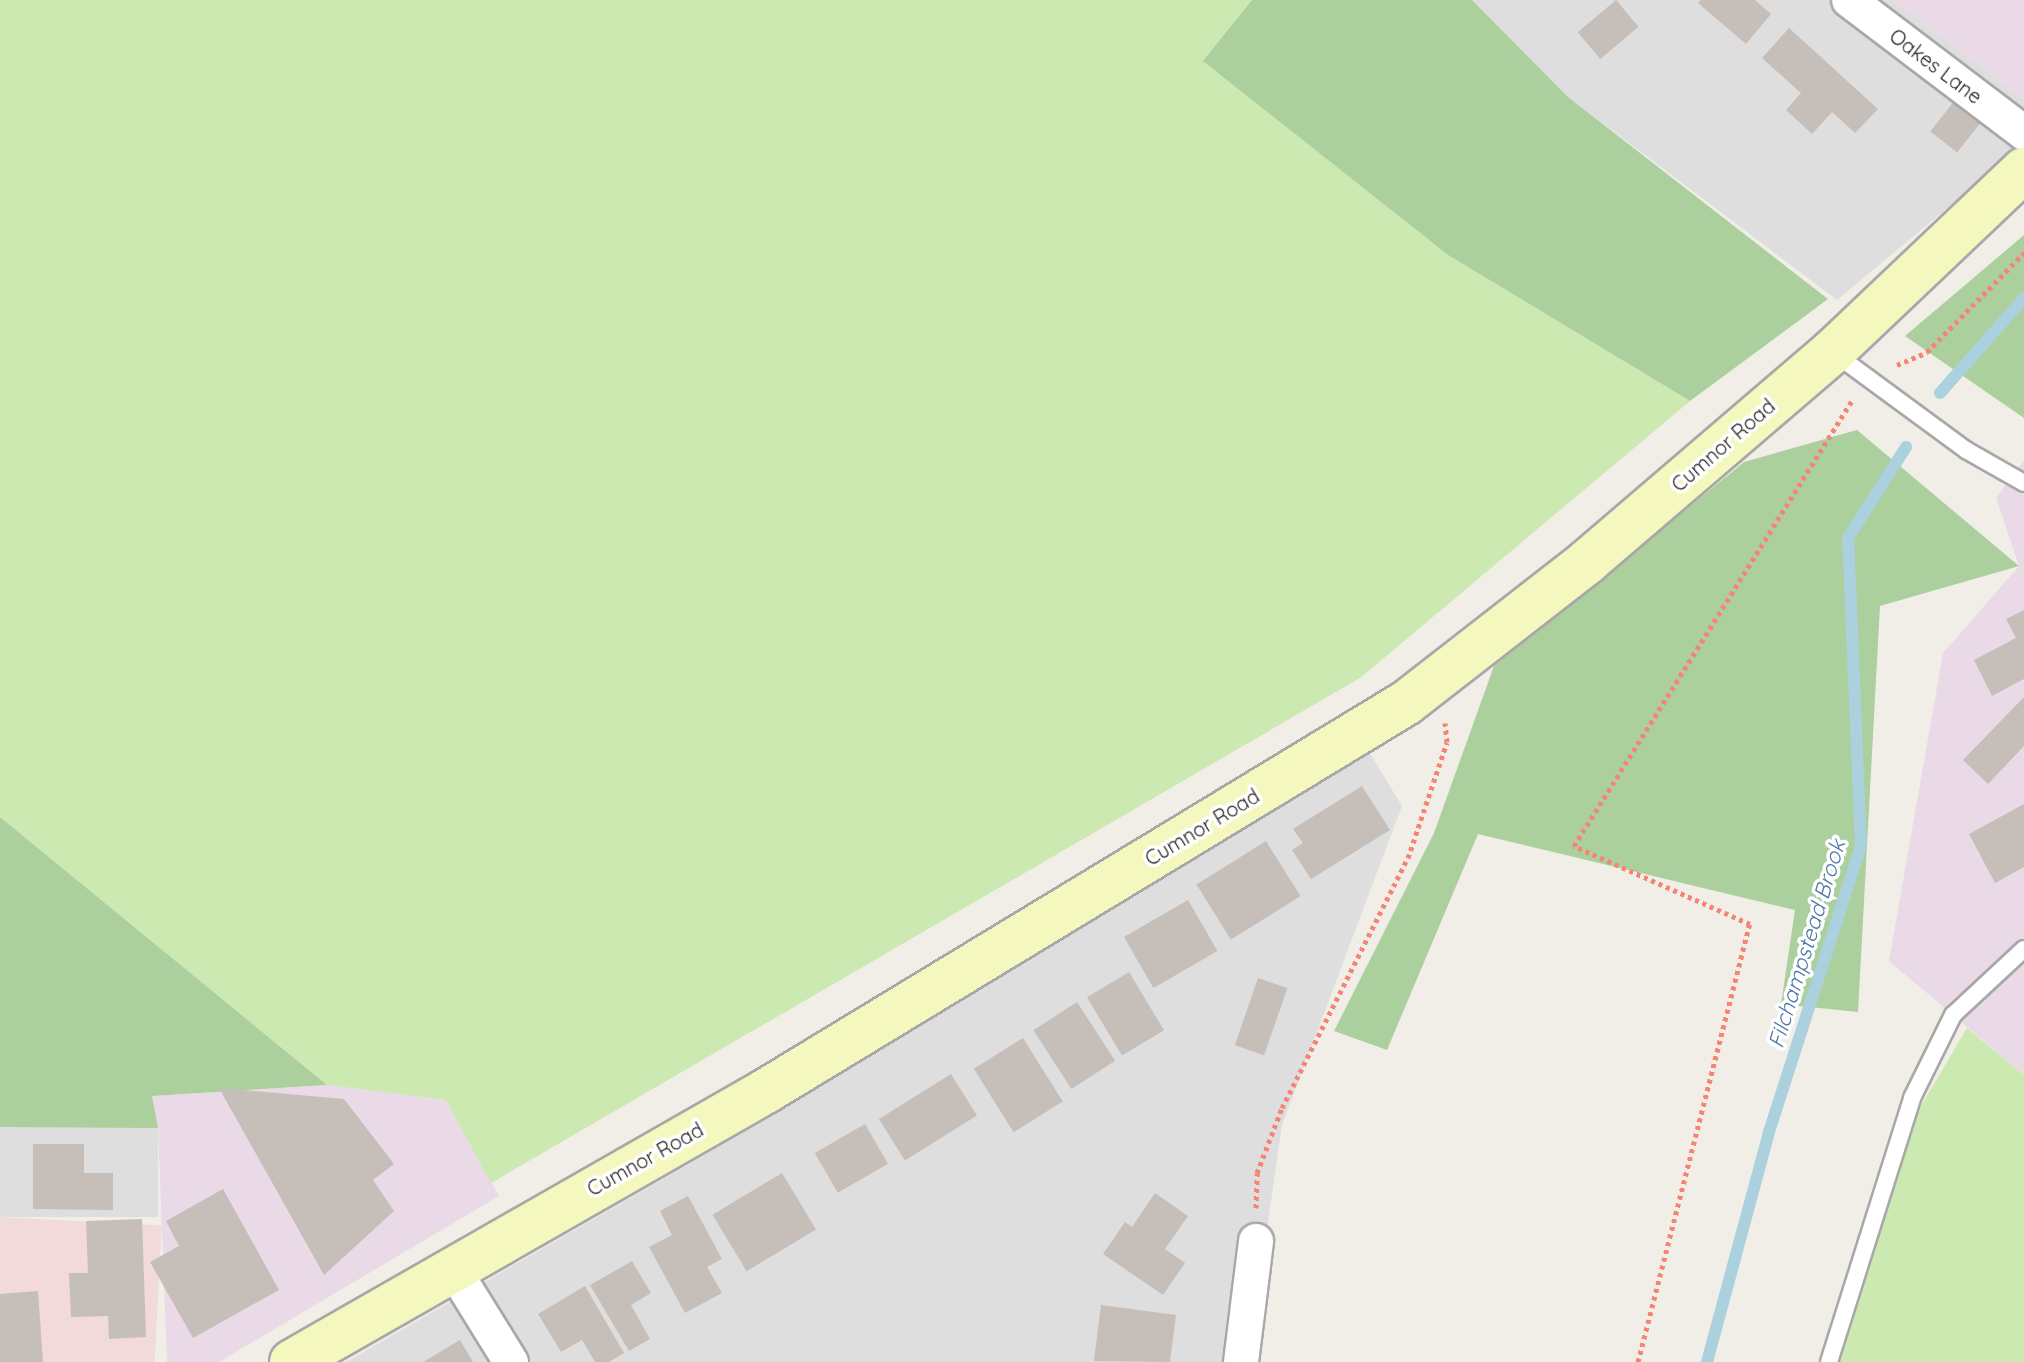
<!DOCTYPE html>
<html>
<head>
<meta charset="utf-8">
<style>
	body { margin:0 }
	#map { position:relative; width:2024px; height:1362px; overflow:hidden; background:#f1eee8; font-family:Quicksand,sans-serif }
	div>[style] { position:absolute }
	.residential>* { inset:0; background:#dfdede; transform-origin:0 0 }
	.commercial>* { inset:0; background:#f1dad9; transform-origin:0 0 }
	.industrial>* { inset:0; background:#eadae7 }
	.grass>* { inset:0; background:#cbe9b0 }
	.forest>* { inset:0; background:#accf9e }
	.stream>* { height:12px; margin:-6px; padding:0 6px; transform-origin:6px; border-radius:6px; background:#aad1dd }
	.building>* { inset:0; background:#c6beb8; transform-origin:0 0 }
	.path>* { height:5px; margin-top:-2.5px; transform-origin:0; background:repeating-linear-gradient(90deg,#f68474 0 4px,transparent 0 8px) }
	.roads { filter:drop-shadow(2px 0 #a8a8a8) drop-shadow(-2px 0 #a8a8a8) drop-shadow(0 2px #a8a8a8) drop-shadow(0 -2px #a8a8a8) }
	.lane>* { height:16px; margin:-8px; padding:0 8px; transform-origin:8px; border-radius:8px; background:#fff }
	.street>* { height:34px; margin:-17px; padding:0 17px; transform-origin:17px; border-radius:17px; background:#fff }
	.secondary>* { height:44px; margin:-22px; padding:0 22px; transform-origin:22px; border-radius:22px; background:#f4f8bf }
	span { translate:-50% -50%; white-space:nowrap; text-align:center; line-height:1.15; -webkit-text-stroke:7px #fff; paint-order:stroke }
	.street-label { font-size:20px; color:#212121 }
	.water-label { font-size:22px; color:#4c79a7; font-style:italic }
</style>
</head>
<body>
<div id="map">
	<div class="residential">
		<div style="clip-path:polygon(1472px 0,1893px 0,2024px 99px,2024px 144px,1837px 300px,1568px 97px)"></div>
		<div style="clip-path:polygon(1369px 752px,1402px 806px,1282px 1125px,1248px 1362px,346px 1362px,774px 1115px)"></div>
		<div style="left:0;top:1127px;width:158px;height:90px"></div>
	</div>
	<div class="commercial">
		<div style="left:0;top:1217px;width:162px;height:145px;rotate:3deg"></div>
	</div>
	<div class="industrial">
		<div style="clip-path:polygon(1893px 0,2024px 0,2024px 99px)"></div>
		<div style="clip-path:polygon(2024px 460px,2024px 1075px,1889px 961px,1943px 653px,2019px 566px,1996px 498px)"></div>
		<div style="clip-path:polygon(327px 1085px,446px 1100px,499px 1196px,219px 1362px,167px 1362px,158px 1128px,151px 1096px)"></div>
	</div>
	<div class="grass">
		<div style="clip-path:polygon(0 0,1252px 0,1204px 61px,1448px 255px,1690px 401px,1360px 678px,491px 1183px,446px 1100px,327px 1085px,0 817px)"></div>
		<div style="clip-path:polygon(1967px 1028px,2024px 1075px,2024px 1362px,1837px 1362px,1902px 1138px)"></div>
	</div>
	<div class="forest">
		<div style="clip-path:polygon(1252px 0,1472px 0,1568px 97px,1828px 299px,1690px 401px,1448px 255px,1203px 61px)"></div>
		<div style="clip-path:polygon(2024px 235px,2024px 418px,1905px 336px)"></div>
		<div style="clip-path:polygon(1857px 430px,2019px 566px,1880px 606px,1858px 1012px,1781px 1004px,1795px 910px,1478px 834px,1387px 1050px,1334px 1031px,1434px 833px,1494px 666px,1744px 462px)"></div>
		<div style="clip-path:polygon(0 817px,327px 1085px,152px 1096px,158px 1128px,0 1127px)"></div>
	</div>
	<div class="stream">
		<div style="left:1940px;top:393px;width:127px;rotate:-48.5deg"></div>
		<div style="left:1707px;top:1362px;width:238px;rotate:-74.9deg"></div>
		<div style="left:1769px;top:1132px;width:300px;rotate:-72.2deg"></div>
		<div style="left:1861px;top:846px;width:308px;rotate:-92.4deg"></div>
		<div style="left:1848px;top:538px;width:108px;rotate:-57.5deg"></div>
	</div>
	<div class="building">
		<div style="left:1616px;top:0;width:35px;height:50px;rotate:50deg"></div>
		<div style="clip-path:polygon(1701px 0,1755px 0,1771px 14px,1746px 44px,1698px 3px)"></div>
		<div style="clip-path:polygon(1789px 28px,1878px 109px,1855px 133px,1832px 112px,1812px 134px,1786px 110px,1801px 93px,1762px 58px)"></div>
		<div style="left:1955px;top:100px;width:34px;height:40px;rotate:38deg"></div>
		<div style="clip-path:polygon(2024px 610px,2024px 679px,1992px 696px,1974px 660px,2016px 638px,2006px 619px)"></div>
		<div style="clip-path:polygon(2024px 697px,2024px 746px,1988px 784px,1963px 760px)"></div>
		<div style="clip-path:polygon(1362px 786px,1390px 830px,1311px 879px,1292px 850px,1303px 843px,1293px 829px)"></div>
		<div style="clip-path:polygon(2024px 804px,2024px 867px,1995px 883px,1969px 834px)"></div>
		<div style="left:1266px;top:841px;width:65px;height:82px;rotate:58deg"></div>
		<div style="left:1188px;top:900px;width:59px;height:74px;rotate:60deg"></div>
		<div style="left:1129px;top:972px;width:68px;height:49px;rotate:59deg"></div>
		<div style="left:1258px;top:978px;width:31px;height:71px;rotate:19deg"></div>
		<div style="left:1077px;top:1002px;width:70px;height:52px;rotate:57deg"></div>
		<div style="left:1023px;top:1038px;width:75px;height:58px;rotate:58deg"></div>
		<div style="left:951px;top:1074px;width:49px;height:85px;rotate:58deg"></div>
		<div style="clip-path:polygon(219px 1088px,344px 1099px,394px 1164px,373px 1180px,394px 1211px,324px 1275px)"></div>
		<div style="left:865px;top:1124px;width:46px;height:58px;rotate:60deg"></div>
		<div style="clip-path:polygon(33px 1144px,84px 1144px,84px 1173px,113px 1173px,113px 1210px,33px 1209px)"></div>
		<div style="left:782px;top:1173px;width:66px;height:81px;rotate:59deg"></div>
		<div style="clip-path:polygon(223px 1189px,279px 1290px,193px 1338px,150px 1262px,179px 1246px,166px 1221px)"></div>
		<div style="clip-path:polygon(1155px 1193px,1188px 1216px,1165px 1249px,1185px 1263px,1163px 1295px,1103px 1254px,1125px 1222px,1132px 1227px)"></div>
		<div style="clip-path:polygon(688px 1196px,722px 1259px,707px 1267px,722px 1293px,685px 1313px,649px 1247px,672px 1235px,660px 1211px)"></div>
		<div style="clip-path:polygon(142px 1219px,146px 1337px,109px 1339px,108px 1316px,71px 1317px,69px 1273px,88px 1273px,86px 1221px)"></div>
		<div style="clip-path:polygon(632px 1261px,651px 1293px,631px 1305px,650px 1339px,629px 1351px,590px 1285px)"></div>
		<div style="clip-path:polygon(585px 1286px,624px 1353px,609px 1362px,595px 1362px,582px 1340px,561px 1352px,538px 1314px)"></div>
		<div style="clip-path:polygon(38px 1291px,43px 1362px,0 1362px,0 1294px)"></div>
		<div style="clip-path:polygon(1101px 1305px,1176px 1315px,1170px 1362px,1094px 1361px)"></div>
		<div style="clip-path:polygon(460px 1340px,473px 1362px,423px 1362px)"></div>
	</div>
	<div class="path">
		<div style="left:1897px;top:365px;width:33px;rotate:-23deg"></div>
		<div style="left:1927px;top:352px;width:139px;rotate:-45.6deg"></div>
		<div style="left:1256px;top:1208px;width:35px;rotate:-88deg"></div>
		<div style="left:1257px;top:1173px;width:70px;rotate:-69deg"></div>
		<div style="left:1282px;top:1108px;width:280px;rotate:-63.3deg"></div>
		<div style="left:1408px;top:858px;width:122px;rotate:-71.4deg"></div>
		<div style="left:1447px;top:742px;width:19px;rotate:-96deg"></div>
		<div style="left:1638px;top:1362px;width:452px;rotate:-75.7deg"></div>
		<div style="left:1750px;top:924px;width:193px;rotate:-156.1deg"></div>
		<div style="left:1574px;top:846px;width:527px;rotate:-58.03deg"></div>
	</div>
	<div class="roads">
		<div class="lane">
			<div style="left:1834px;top:353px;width:164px;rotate:36.3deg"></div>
			<div style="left:1966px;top:450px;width:67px;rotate:29.6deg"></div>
			<div style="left:1829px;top:1362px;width:277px;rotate:-72.5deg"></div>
			<div style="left:1912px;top:1098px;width:93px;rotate:-63.7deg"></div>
			<div style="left:1953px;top:1015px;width:97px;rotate:-42.9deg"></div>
		</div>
		<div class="street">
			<div style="left:1849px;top:0;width:220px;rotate:37.2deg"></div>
			<div style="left:452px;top:1267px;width:112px;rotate:58.2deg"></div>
			<div style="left:1241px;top:1362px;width:122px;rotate:-82.9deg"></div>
		</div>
		<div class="secondary">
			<div style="left:292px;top:1362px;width:546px;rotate:-29.76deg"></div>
			<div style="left:766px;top:1091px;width:748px;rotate:-31.23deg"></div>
			<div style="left:1406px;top:703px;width:229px;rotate:-37.9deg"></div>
			<div style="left:1587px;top:562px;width:323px;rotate:-40.6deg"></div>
			<div style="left:1832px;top:352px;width:265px;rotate:-43.5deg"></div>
		</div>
	</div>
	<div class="street-label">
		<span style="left:1936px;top:66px;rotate:37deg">Oakes Lane</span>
		<span style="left:1723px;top:445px;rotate:-41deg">Cumnor Road</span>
		<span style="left:1202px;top:827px;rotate:-31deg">Cumnor Road</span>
		<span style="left:645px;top:1159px;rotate:-29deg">Cumnor Road</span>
	</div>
	<div class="water-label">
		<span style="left:1807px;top:944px;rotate:-73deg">Filchampstead Brook</span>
	</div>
</div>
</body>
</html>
